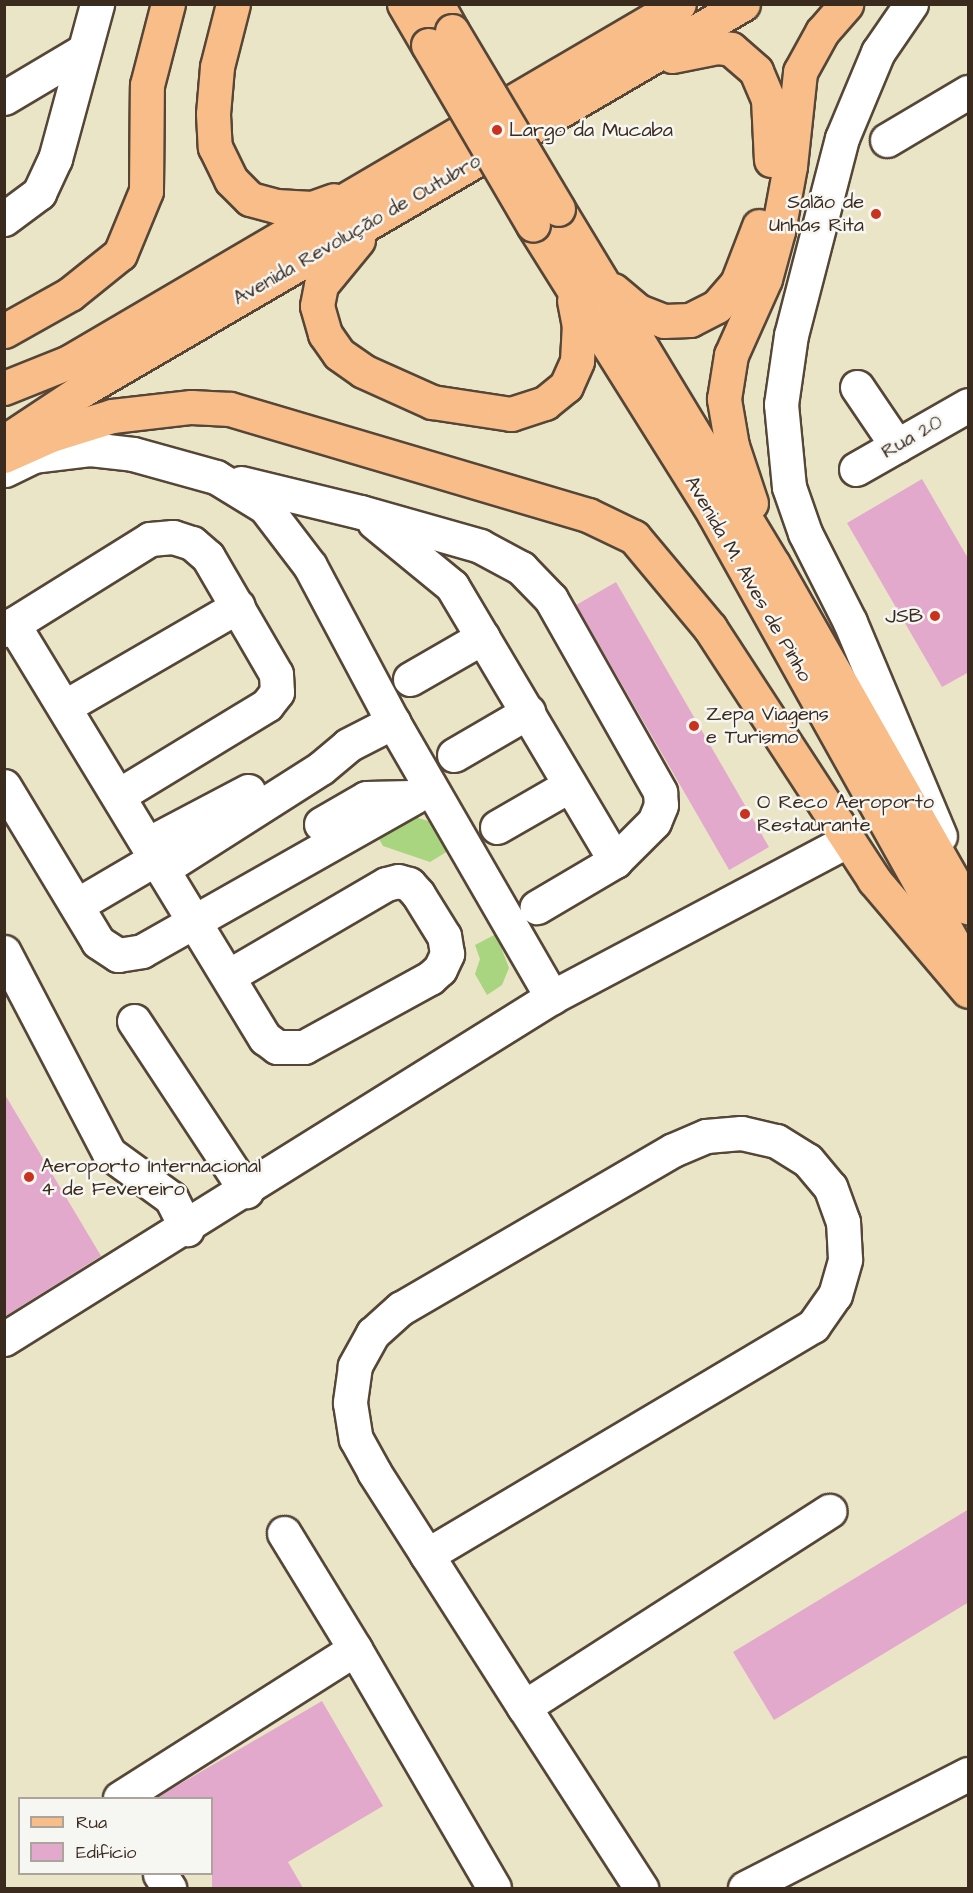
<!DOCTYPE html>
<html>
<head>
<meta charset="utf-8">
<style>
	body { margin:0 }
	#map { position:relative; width:973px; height:1893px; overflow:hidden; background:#ebe5c7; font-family:"Architects Daughter",sans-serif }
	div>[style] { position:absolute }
	.green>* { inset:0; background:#a9d480 }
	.building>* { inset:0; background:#e2a9cc; transform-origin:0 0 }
	.roads { filter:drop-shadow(2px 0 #554637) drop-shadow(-2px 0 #554637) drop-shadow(0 2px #554637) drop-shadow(0 -2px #554637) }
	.minor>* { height:33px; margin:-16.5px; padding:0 16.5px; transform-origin:16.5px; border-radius:16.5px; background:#fff }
	.major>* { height:33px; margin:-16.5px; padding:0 16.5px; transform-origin:16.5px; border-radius:16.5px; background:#f8bd88 }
	.bridges { filter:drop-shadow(2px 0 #554637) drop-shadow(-2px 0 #554637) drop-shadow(0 2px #554637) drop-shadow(0 -2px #554637) }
	.major-bridge>* { height:33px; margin:-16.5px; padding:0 16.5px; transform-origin:16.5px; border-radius:16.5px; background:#f8bd88 }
	.dots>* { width:16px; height:16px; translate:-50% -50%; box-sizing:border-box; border:3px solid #f6f6f2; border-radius:50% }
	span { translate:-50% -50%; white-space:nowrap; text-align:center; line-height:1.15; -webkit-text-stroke:5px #f6f6f2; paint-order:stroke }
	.poi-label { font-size:20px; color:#3b2a1e }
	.left { translate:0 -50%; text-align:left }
	.right { translate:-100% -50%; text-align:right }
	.street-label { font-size:20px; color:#3b2a1e }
	.frame { position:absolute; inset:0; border:6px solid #3b2a1e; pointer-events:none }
	.legend { position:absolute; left:18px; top:1797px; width:195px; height:78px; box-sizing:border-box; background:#f6f6f2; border:2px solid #aba49d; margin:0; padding:8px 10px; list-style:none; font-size:18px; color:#3b2a1e }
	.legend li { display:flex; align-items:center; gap:12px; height:30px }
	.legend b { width:30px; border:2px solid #aba49d }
</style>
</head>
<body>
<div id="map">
	<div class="green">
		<div style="clip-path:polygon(412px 816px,428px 821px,448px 851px,430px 862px,383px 846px,377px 835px)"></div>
		<div style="clip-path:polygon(496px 934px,509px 968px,502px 985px,487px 995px,475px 974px,480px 959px,475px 945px)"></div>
	</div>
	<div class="building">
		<div style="clip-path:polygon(922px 479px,969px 560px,969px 672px,942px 687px,847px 523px)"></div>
		<div style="left:616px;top:582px;width:306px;height:46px;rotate:60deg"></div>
		<div style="clip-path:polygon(4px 1093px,101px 1256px,4px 1317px)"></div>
		<div style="clip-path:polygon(969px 1509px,969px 1602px,774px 1720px,733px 1652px)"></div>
		<div style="clip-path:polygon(322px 1701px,383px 1806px,288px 1862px,303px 1888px,212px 1888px,212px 1798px,156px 1798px)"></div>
	</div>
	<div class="roads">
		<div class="minor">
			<div style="left:911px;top:4px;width:58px;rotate:124.5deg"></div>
			<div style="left:878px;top:52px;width:93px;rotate:112.7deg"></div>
			<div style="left:842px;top:138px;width:203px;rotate:104.5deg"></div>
			<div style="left:791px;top:335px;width:70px;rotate:98.2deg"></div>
			<div style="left:781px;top:404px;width:83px;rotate:84.5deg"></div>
			<div style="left:789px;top:487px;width:49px;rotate:70.8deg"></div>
			<div style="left:805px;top:533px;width:100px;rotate:63.2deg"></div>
			<div style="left:850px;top:622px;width:232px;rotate:67.2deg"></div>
			<div style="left:4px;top:98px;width:92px;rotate:-30.7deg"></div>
			<div style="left:887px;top:140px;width:94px;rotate:-30.7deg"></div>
			<div style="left:4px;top:219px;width:44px;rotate:-36.6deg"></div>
			<div style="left:39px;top:193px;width:38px;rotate:-65deg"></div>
			<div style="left:55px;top:159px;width:161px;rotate:-74.8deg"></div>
			<div style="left:857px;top:387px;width:71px;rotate:55.9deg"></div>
			<div style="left:856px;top:469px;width:129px;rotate:-29.7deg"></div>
			<div style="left:5px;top:470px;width:32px;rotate:-26deg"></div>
			<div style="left:34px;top:456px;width:56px;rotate:-7.1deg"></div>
			<div style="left:90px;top:449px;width:43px;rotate:6.6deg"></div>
			<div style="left:133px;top:454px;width:86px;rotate:15.5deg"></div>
			<div style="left:216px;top:477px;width:57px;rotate:31.5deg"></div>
			<div style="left:265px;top:507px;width:74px;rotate:52.7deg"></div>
			<div style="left:310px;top:566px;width:177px;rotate:62deg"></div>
			<div style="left:393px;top:722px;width:318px;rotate:60deg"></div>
			<div style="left:241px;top:483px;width:123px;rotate:13.6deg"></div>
			<div style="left:361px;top:512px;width:124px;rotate:15.9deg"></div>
			<div style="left:480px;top:546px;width:47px;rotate:28.2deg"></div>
			<div style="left:521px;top:568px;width:43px;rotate:45.9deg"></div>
			<div style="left:551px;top:599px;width:222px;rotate:60.5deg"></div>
			<div style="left:660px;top:792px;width:13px;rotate:86deg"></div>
			<div style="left:661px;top:805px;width:18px;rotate:112deg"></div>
			<div style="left:654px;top:822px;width:55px;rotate:135deg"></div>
			<div style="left:615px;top:861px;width:91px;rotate:149.5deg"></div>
			<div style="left:374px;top:522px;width:101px;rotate:39.4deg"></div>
			<div style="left:452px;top:586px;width:320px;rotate:59.3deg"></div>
			<div style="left:13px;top:624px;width:485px;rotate:58.7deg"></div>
			<div style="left:265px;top:1038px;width:15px;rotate:37deg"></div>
			<div style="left:277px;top:1047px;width:27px"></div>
			<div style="left:304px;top:1047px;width:144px;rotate:-28.7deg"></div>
			<div style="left:430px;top:978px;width:13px;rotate:-42deg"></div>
			<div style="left:440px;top:969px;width:17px;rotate:-65deg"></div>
			<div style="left:447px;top:954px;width:18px;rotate:-99deg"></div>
			<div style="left:444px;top:936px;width:49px;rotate:-121.8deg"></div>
			<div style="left:418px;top:894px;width:13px;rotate:-132deg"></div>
			<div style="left:409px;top:884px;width:11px;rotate:-165deg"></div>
			<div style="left:398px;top:881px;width:12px;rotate:166deg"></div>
			<div style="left:386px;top:884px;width:181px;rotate:149.7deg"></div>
			<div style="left:4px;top:630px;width:172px;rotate:-31.9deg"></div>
			<div style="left:150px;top:539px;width:23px;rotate:-5deg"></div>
			<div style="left:173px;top:537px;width:20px;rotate:18deg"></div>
			<div style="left:192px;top:543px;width:21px;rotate:41deg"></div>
			<div style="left:208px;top:557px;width:135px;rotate:59.8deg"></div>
			<div style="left:276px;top:674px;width:18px;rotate:87deg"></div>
			<div style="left:277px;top:692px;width:16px;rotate:128deg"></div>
			<div style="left:267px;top:705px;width:173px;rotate:148.7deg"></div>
			<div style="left:410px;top:679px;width:84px;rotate:-29.9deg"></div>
			<div style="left:64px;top:707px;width:201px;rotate:-30.1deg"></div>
			<div style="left:454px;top:755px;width:86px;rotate:-30.2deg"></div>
			<div style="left:4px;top:786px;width:182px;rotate:58.9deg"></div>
			<div style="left:98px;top:942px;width:24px;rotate:33deg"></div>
			<div style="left:118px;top:955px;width:24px;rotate:-9deg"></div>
			<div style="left:142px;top:951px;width:313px;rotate:-29.5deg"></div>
			<div style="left:321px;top:824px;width:52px;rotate:-30deg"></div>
			<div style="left:366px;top:798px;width:46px;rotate:-1.2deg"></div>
			<div style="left:497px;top:827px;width:84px;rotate:-29.9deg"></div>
			<div style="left:149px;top:843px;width:112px;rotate:-27.7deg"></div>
			<div style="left:164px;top:868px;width:186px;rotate:-32.5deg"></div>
			<div style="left:321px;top:768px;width:35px;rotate:-40deg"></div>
			<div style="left:348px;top:745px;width:51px;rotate:-27.1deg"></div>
			<div style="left:77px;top:905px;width:93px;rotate:-30.4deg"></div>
			<div style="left:4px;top:952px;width:227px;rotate:62.4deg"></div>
			<div style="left:109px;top:1153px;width:77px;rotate:36deg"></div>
			<div style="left:171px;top:1198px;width:35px;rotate:63deg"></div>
			<div style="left:134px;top:1021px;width:204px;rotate:56.6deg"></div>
			<div style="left:4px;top:1339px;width:646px;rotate:-31.97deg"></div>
			<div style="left:552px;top:997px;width:334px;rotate:-27.9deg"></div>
			<div style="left:284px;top:1533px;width:136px;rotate:58.5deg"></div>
			<div style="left:427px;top:1555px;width:449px;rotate:-30.7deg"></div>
			<div style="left:813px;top:1326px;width:38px;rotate:-55deg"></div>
			<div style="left:835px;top:1295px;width:37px;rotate:-74deg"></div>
			<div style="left:845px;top:1259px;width:37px;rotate:-93deg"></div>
			<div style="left:843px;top:1222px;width:37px;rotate:-110deg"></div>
			<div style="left:830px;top:1187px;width:35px;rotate:-130deg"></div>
			<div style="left:807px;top:1160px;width:36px;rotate:-148deg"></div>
			<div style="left:776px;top:1141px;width:36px;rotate:-167deg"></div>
			<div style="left:741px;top:1133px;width:35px;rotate:175deg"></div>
			<div style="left:706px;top:1136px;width:36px;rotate:157deg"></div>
			<div style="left:673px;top:1150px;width:315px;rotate:149.8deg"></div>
			<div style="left:401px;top:1308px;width:38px;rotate:138deg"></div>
			<div style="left:373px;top:1333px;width:38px;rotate:119deg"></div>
			<div style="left:355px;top:1366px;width:37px;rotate:98deg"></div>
			<div style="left:350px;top:1403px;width:36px;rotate:81deg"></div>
			<div style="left:356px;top:1439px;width:38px;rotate:61deg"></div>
			<div style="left:374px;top:1472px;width:98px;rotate:57.4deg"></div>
			<div style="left:427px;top:1555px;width:180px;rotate:57.5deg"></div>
			<div style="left:524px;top:1707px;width:216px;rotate:57.1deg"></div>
			<div style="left:524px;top:1707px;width:363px;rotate:-32.7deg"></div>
			<div style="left:120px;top:1798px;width:278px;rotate:-32.4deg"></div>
			<div style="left:355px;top:1649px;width:276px;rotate:59.8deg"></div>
			<div style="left:160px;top:1874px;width:17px;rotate:57deg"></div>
			<div style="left:745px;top:1888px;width:250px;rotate:-27.1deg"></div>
		</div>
		<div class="major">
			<div style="left:233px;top:4px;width:65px;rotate:104.3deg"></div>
			<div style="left:217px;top:67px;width:47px;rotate:94.9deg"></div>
			<div style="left:213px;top:114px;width:33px;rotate:87deg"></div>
			<div style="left:215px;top:147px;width:37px;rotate:64deg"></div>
			<div style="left:231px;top:180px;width:27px;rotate:45deg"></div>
			<div style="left:250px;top:199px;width:27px;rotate:15deg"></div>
			<div style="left:276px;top:206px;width:36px;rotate:3deg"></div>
			<div style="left:312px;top:208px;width:23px;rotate:-20deg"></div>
			<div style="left:404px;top:4px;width:48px;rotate:59.7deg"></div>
			<div style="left:437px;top:4px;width:31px;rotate:61deg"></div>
			<div style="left:672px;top:56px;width:46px;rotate:-11.3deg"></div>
			<div style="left:717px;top:47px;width:14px;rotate:8deg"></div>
			<div style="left:731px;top:49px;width:33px;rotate:41deg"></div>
			<div style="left:756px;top:71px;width:30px;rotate:67deg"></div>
			<div style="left:768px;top:99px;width:61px;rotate:87.2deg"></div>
			<div style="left:558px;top:209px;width:415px;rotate:58.8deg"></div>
			<div style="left:773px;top:564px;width:395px;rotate:60.4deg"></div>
			<div style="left:533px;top:225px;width:341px;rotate:57.9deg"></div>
			<div style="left:714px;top:514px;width:515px;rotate:60.85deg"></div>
			<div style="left:358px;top:240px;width:58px;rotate:129.4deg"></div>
			<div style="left:321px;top:285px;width:21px;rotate:101deg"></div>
			<div style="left:317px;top:306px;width:29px;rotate:74deg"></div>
			<div style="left:325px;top:334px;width:24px;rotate:55deg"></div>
			<div style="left:339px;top:354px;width:29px;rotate:35deg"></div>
			<div style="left:363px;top:371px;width:76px;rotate:24.2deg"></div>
			<div style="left:432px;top:402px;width:80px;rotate:8.6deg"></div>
			<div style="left:511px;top:414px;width:36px;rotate:-18deg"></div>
			<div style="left:545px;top:403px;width:27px;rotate:-39deg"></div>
			<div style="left:566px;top:386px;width:27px;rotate:-66deg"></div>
			<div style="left:577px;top:361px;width:35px;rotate:-87deg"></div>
			<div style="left:579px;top:326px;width:26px;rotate:-101deg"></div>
			<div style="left:613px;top:290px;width:33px;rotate:40deg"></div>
			<div style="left:638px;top:311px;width:28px;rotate:21deg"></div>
			<div style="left:664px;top:321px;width:26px;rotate:-2deg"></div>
			<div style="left:690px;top:320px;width:30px;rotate:-27deg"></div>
			<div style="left:717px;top:306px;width:30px;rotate:-49deg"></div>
			<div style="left:737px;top:283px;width:61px;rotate:-68.9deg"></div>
			<div style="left:4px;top:331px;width:76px;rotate:-29.3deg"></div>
			<div style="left:70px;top:294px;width:64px;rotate:-38.7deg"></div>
			<div style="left:120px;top:254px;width:68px;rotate:-67.6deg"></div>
			<div style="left:146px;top:191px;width:106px;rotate:-89.5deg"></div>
			<div style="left:147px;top:85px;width:84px;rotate:-75.5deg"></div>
			<div style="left:4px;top:388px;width:70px;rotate:-21.8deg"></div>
			<div style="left:69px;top:362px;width:707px;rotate:-30.41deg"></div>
			<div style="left:13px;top:436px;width:85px;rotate:-33.5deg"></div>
			<div style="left:84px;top:389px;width:763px;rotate:-30.29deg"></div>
			<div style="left:4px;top:456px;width:51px;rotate:-24.1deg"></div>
			<div style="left:51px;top:435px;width:64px;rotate:-17.3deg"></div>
			<div style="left:112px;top:416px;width:80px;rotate:-6.5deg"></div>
			<div style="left:191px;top:407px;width:39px;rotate:3deg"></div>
			<div style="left:230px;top:409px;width:373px;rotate:16.5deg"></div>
			<div style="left:588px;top:515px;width:51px;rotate:25.6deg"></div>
			<div style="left:634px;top:537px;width:119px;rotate:50.1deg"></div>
			<div style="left:710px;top:628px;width:301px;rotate:56.9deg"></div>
			<div style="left:874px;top:880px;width:145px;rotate:49.7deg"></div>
			<div style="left:751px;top:503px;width:60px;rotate:-108.4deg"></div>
			<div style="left:732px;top:446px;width:48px;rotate:-99.7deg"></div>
			<div style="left:724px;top:399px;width:45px;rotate:-81deg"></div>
			<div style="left:731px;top:355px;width:83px;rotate:-65.9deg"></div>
			<div style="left:765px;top:279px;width:50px;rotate:-74.8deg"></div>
			<div style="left:778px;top:231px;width:66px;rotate:-79.5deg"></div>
			<div style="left:790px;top:166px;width:95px;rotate:-83.9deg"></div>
			<div style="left:800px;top:72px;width:46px;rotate:-61.2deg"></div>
			<div style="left:822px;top:32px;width:37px;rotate:-49deg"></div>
		</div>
	</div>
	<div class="bridges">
		<div class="major-bridge">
			<div style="left:452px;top:31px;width:207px;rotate:59.2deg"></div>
			<div style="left:428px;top:45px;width:208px;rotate:59.7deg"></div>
		</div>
	</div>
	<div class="dots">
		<div style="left:497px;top:130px;background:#c8321e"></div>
		<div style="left:876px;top:214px;background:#c8321e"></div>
		<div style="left:935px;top:616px;background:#c8321e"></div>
		<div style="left:694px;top:726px;background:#c8321e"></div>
		<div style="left:745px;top:814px;background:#c8321e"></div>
		<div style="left:29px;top:1177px;background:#c8321e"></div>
	</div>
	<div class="poi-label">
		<span class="left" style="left:509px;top:130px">Largo da Mucaba</span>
		<span class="right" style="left:864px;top:214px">Salão de<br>Unhas Rita</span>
		<span class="right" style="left:923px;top:616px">JSB</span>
		<span class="left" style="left:706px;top:726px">Zepa Viagens<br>e Turismo</span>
		<span class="left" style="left:757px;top:814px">O Reco Aeroporto<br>Restaurante</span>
		<span class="left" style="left:41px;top:1178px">Aeroporto Internacional<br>4 de Fevereiro</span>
	</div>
	<div class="street-label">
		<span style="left:357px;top:230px;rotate:-30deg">Avenida Revolução de Outubro</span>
		<span style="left:912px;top:437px;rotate:-30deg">Rua 20</span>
		<span style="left:748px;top:579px;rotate:60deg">Avenida M. Alves de Pinho</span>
	</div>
	<div class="frame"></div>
	<ul class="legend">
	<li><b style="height:8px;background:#f8bd88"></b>Rua</li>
	<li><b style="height:16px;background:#e2a9cc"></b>Edifício</li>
	</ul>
</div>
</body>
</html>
